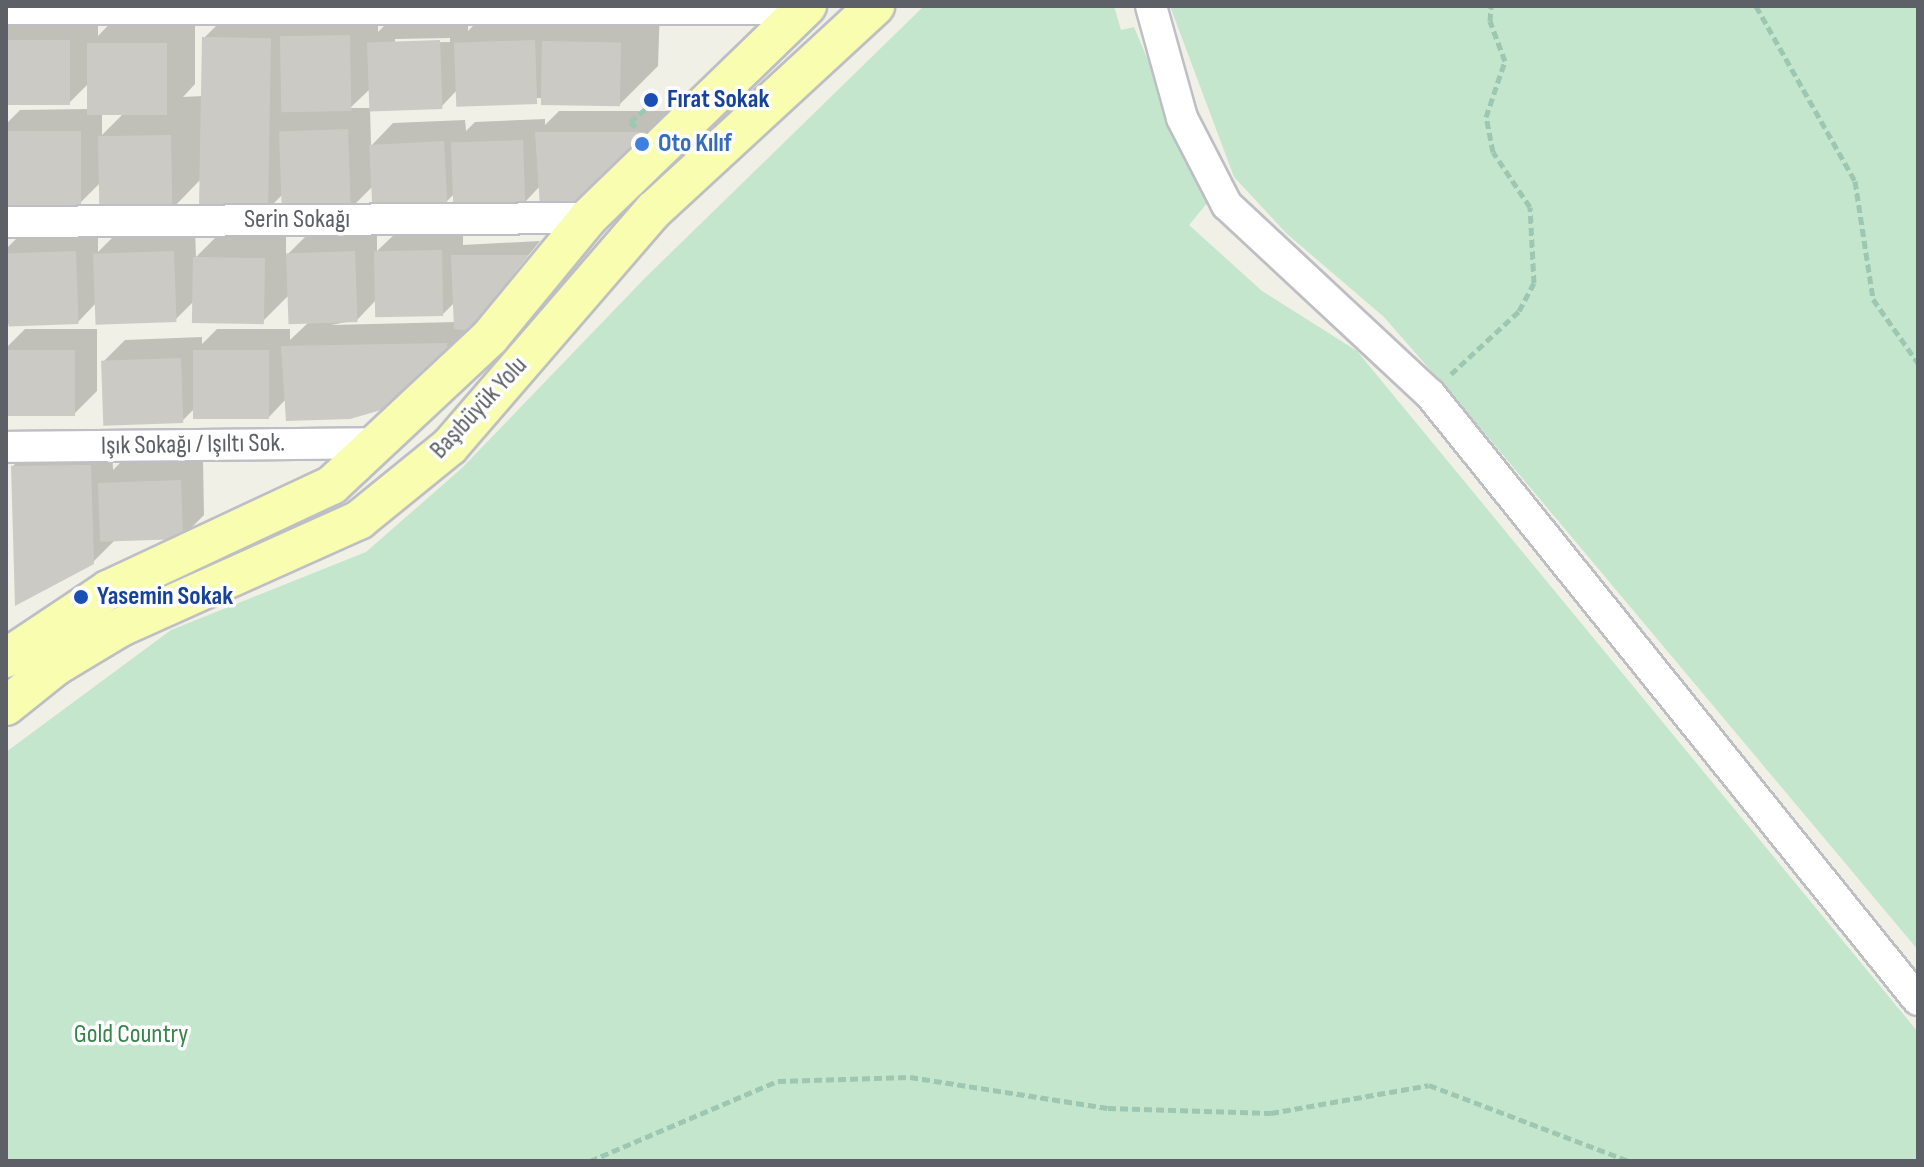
<!DOCTYPE html>
<html>
<head>
<meta charset="utf-8">
<style>
	body { margin:0 }
	#map { position:relative; width:1924px; height:1167px; overflow:hidden; background:#f0f0e7; font-family:"Sofia Sans Condensed",sans-serif }
	div>[style] { position:absolute }
	.green>* { inset:0; background:#c4e6cc }
	.shadow>* { inset:0; background:#0003 }
	.building>* { inset:0; background:#cccac4; transform-origin:0 0 }
	.path>* { height:5px; margin-top:-2.5px; transform-origin:0; background:repeating-linear-gradient(90deg,#9ec7b3 0 8px,transparent 0 12px) }
	.roads { filter:drop-shadow(2px 0 #bebec5) drop-shadow(-2px 0 #bebec5) drop-shadow(0 2px #bebec5) drop-shadow(0 -2px #bebec5) }
	.minor>* { height:30px; margin:-15px; padding:0 15px; transform-origin:15px; border-radius:15px; background:#fff }
	.major>* { height:38px; margin:-19px; padding:0 19px; transform-origin:19px; border-radius:19px; background:#f8fdaf }
	.dots>* { width:22px; height:22px; translate:-50% -50%; box-sizing:border-box; border:4px solid #fff; border-radius:50% }
	span { translate:-50% -50%; white-space:nowrap; text-align:center; line-height:1.15; -webkit-text-stroke:7px #fff; paint-order:stroke }
	.transit-label { font-size:26px; color:#164399; font-weight:700 }
	.left { translate:0 -50%; text-align:left }
	.shop-label { font-size:26px; color:#366cbe; font-weight:700 }
	.street-label { font-size:26px; color:#5e6067 }
	.park-label { font-size:26px; color:#37844c }
	.frame { position:absolute; inset:0; border:8px solid #5e6067; pointer-events:none }
</style>
</head>
<body>
<div id="map">
	<div class="green">
		<div style="clip-path:polygon(924px 6px,1114px 6px,1121px 30px,1134px 27px,1208px 202px,1189px 225px,1262px 291px,1357px 351px,1918px 1032px,1918px 1161px,6px 1161px,6px 752px,171px 630px,366px 552px,462px 468px,646px 277px)"></div>
		<div style="clip-path:polygon(1170px 6px,1918px 6px,1918px 950px,1466px 411px,1384px 317px,1287px 234px,1234px 177px)"></div>
	</div>
	<div class="shadow">
		<div style="clip-path:polygon(evenodd,493px 6px,660px 6px,658px 66px,618px 106px,457px 90px,441px 107px,369px 90px,350px 108px,370px 108px,371px 146px,393px 123px,465px 120px,466px 131px,475px 122px,545px 119px,545px 125px,559px 111px,672px 111px,609px 183px,541px 185px,525px 202px,455px 193px,446px 202px,373px 186px,350px 209px,283px 194px,268px 209px,202px 178px,171px 210px,100px 183px,80px 203px,6px 203px,6px 124px,20px 110px,89px 109px,89px 83px,69px 103px,6px 103px,6px 25px,19px 12px,98px 12px,98px 36px,117px 16px,195px 15px,195px 84px,183px 97px,203px 96px,204px 38px,233px 9px,378px 7px,378px 32px,397px 13px,468px 12px,468px 31px,493px 6px,450px 38px,450px 42px,395px 43px,395px 39px,450px 38px,493px 6px,102px 113px,124px 113px,102px 135px,102px 113px)"></div>
		<div style="clip-path:polygon(evenodd,463px 229px,463px 245px,540px 241px,469px 329px,470px 347px,286px 399px,269px 417px,195px 408px,182px 421px,103px 362px,125px 340px,202px 337px,202px 344px,217px 329px,290px 329px,290px 340px,309px 322px,289px 295px,263px 321px,195px 300px,175px 320px,96px 303px,78px 322px,6px 324px,6px 249px,23px 232px,98px 230px,98px 252px,117px 233px,195px 230px,196px 257px,217px 236px,286px 236px,286px 256px,310px 232px,377px 230px,377px 251px,398px 231px,463px 229px,377px 299px,443px 314px,455px 302px,456px 322px,331px 325px,357px 320px,377px 299px)"></div>
		<div style="clip-path:polygon(25px 329px,97px 329px,97px 391px,75px 413px,6px 414px,6px 348px)"></div>
		<div style="clip-path:polygon(112px 443px,113px 470px,122px 461px,203px 459px,204px 515px,182px 537px,115px 540px,93px 562px,13px 466px,35px 444px)"></div>
	</div>
	<div class="building">
		<div style="left:350px;top:35px;width:76px;height:70px;rotate:89deg"></div>
		<div style="left:202px;top:37px;width:69px;height:173px;rotate:1deg"></div>
		<div style="left:6px;top:40px;width:64px;height:65px"></div>
		<div style="left:440px;top:40px;width:69px;height:73px;rotate:88deg"></div>
		<div style="left:535px;top:40px;width:64px;height:81px;rotate:88deg"></div>
		<div style="left:542px;top:41px;width:79px;height:64px;rotate:1deg"></div>
		<div style="left:167px;top:43px;width:72px;height:80px;rotate:90deg"></div>
		<div style="left:348px;top:129px;width:82px;height:69px;rotate:88deg"></div>
		<div style="left:6px;top:131px;width:75px;height:74px"></div>
		<div style="clip-path:polygon(535px 132px,653px 132px,588px 207px,540px 207px)"></div>
		<div style="left:171px;top:135px;width:77px;height:73px;rotate:89deg"></div>
		<div style="left:523px;top:140px;width:64px;height:72px;rotate:88deg"></div>
		<div style="left:444px;top:141px;width:63px;height:75px;rotate:87deg"></div>
		<div style="left:442px;top:250px;width:66px;height:68px;rotate:89deg"></div>
		<div style="left:76px;top:251px;width:73px;height:70px;rotate:88deg"></div>
		<div style="left:174px;top:251px;width:71px;height:81px;rotate:88deg"></div>
		<div style="left:355px;top:251px;width:71px;height:69px;rotate:88deg"></div>
		<div style="clip-path:polygon(451px 255px,528px 255px,470px 331px,454px 329px)"></div>
		<div style="left:193px;top:257px;width:72px;height:66px;rotate:1deg"></div>
		<div style="clip-path:polygon(447px 343px,449px 371px,402px 404px,350px 419px,286px 421px,281px 346px)"></div>
		<div style="left:6px;top:350px;width:69px;height:66px"></div>
		<div style="left:193px;top:350px;width:76px;height:69px"></div>
		<div style="left:181px;top:358px;width:65px;height:80px;rotate:88deg"></div>
		<div style="clip-path:polygon(91px 465px,94px 564px,15px 606px,11px 466px)"></div>
		<div style="left:181px;top:480px;width:59px;height:83px;rotate:88deg"></div>
	</div>
	<div class="path">
		<div style="left:1756px;top:6px;width:201px;rotate:60.5deg"></div>
		<div style="left:1855px;top:181px;width:119px;rotate:81.3deg"></div>
		<div style="left:1873px;top:299px;width:78px;rotate:54.9deg"></div>
		<div style="left:636px;top:127px;width:8px;rotate:-140deg"></div>
		<div style="left:630px;top:122px;width:40px;rotate:-40deg"></div>
		<div style="left:1451px;top:374px;width:93px;rotate:-42.8deg"></div>
		<div style="left:1519px;top:311px;width:32px;rotate:-62deg"></div>
		<div style="left:1534px;top:283px;width:76px;rotate:-93deg"></div>
		<div style="left:1530px;top:207px;width:66px;rotate:-123.9deg"></div>
		<div style="left:1493px;top:152px;width:36px;rotate:-101deg"></div>
		<div style="left:1486px;top:117px;width:59px;rotate:-71.3deg"></div>
		<div style="left:1505px;top:61px;width:43px;rotate:-110.6deg"></div>
		<div style="left:1490px;top:21px;width:15px;rotate:-86deg"></div>
		<div style="left:590px;top:1161px;width:204px;rotate:-23.1deg"></div>
		<div style="left:778px;top:1081px;width:132px;rotate:-1.7deg"></div>
		<div style="left:910px;top:1077px;width:200px;rotate:8.9deg"></div>
		<div style="left:1108px;top:1108px;width:163px;rotate:1.8deg"></div>
		<div style="left:1271px;top:1113px;width:160px;rotate:-10deg"></div>
		<div style="left:1429px;top:1085px;width:214px;rotate:20.8deg"></div>
	</div>
	<div class="roads">
		<div class="minor">
			<div style="left:1151px;top:6px;width:116px;rotate:74.5deg"></div>
			<div style="left:1182px;top:118px;width:98px;rotate:62.7deg"></div>
			<div style="left:1227px;top:205px;width:277px;rotate:43deg"></div>
			<div style="left:1430px;top:394px;width:778px;rotate:51.16deg"></div>
			<div style="left:6px;top:9px;width:798px"></div>
			<div style="left:6px;top:222px;width:582px;rotate:-0.39deg"></div>
			<div style="left:6px;top:447px;width:374px;rotate:-0.6deg"></div>
		</div>
		<div class="major">
			<div style="left:6px;top:658px;width:123px;rotate:-33.7deg"></div>
			<div style="left:108px;top:590px;width:247px;rotate:-25.1deg"></div>
			<div style="left:332px;top:485px;width:216px;rotate:-43.1deg"></div>
			<div style="left:490px;top:337px;width:154px;rotate:-50.5deg"></div>
			<div style="left:588px;top:218px;width:305px;rotate:-44.1deg"></div>
			<div style="left:6px;top:706px;width:64px;rotate:-38.7deg"></div>
			<div style="left:56px;top:666px;width:76px;rotate:-31deg"></div>
			<div style="left:121px;top:627px;width:261px;rotate:-24.2deg"></div>
			<div style="left:359px;top:520px;width:117px;rotate:-39.1deg"></div>
			<div style="left:450px;top:446px;width:312px;rotate:-49.2deg"></div>
			<div style="left:654px;top:210px;width:301px;rotate:-42.7deg"></div>
		</div>
	</div>
	<div class="dots">
		<div style="left:651px;top:100px;background:#1a4fb4"></div>
		<div style="left:642px;top:144px;background:#3f7fe0"></div>
		<div style="left:81px;top:597px;background:#1a4fb4"></div>
	</div>
	<div class="transit-label">
		<span class="left" style="left:667px;top:100px">Fırat Sokak</span>
		<span class="left" style="left:97px;top:597px">Yasemin Sokak</span>
	</div>
	<div class="shop-label">
		<span class="left" style="left:658px;top:144px">Oto Kılıf</span>
	</div>
	<div class="street-label">
		<span style="left:297px;top:220px">Serin Sokağı</span>
		<span style="left:479px;top:408px;rotate:-47deg">Başıbüyük Yolu</span>
		<span style="left:193px;top:445px;rotate:-1deg">Işık Sokağı / Işıltı Sok.</span>
	</div>
	<div class="park-label">
		<span style="left:131px;top:1035px">Gold Country</span>
	</div>
	<div class="frame"></div>
</div>
</body>
</html>
